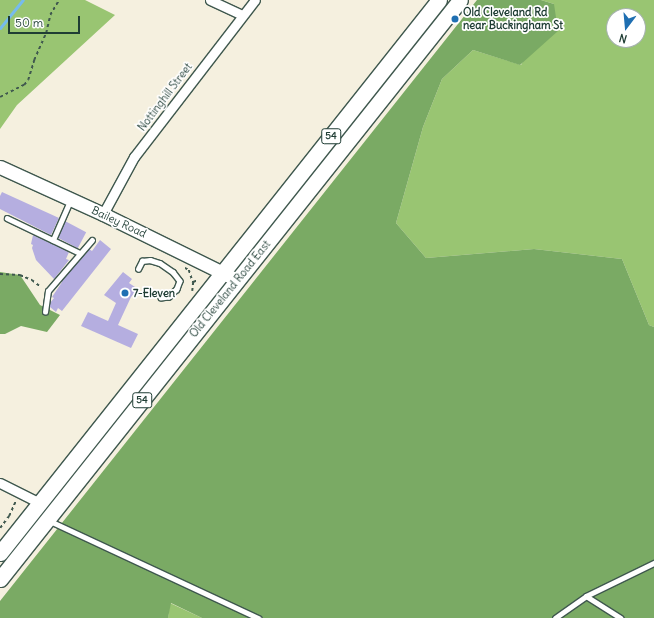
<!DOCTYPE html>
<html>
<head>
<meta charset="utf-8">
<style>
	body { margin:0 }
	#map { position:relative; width:654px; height:618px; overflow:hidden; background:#f5f0df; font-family:Delius,sans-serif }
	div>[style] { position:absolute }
	.green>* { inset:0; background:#99c572 }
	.forest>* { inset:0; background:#7aaa64 }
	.stream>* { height:3px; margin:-1.5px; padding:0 1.5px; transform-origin:1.5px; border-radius:1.5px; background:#76bbed }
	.building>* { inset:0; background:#b5aee0; transform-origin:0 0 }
	.path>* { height:1.5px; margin-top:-0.75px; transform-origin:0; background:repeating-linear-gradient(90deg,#3f584e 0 3px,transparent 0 6px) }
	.roads { filter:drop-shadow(1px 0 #3f584e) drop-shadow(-1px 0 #3f584e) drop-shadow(0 1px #3f584e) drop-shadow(0 -1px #3f584e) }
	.lane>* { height:4.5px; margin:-2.25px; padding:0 2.25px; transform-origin:2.25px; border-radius:2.25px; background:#fff }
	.street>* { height:9px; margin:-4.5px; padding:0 4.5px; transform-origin:4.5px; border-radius:4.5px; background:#fff }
	.secondary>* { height:13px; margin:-6.5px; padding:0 6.5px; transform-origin:6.5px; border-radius:6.5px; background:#fff }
	.primary>* { height:15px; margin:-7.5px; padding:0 7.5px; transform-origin:7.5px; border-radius:7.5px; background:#fff }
	.dots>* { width:11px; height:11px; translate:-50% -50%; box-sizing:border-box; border:2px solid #fff; border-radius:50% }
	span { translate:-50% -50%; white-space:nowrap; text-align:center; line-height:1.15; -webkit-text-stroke:3.5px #fff; paint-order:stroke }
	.shield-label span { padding:1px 3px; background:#fff; border:1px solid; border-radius:3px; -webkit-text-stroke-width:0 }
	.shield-label { font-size:10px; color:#1f3d34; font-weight:700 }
	.poi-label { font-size:11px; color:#1f3d34; font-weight:700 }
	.left { translate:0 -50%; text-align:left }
	.street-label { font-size:11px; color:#1f3d34 }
	.north { position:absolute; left:606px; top:8px; width:40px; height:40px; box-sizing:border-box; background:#fff; border:1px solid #a5b1ae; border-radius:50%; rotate:196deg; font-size:11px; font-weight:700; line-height:16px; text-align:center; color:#1f3d34 }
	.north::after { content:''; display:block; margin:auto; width:14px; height:18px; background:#1f6fb2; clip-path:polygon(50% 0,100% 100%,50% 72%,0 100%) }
	.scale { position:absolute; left:8px; top:16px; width:72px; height:18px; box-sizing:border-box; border:2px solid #1f3d34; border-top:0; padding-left:5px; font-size:12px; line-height:14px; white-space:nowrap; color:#1f3d34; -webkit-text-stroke:3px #fff; paint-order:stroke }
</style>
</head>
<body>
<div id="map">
	<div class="green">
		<div style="clip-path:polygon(0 0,85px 0,115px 15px,17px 105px,0 129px)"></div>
		<div style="clip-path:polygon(evenodd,541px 0,654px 0,654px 327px,649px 325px,622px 259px,534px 249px,426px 258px,396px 223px,423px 127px,442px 79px,473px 50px,521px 65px,554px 4px,541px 0,614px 16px,638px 16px,638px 40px,614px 40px,614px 16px)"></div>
		<div style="clip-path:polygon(170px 603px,202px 618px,168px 618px)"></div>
	</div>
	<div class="forest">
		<div style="clip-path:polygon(477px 0,541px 0,554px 4px,558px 31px,520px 65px,473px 50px,442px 79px,423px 127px,396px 223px,426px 258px,534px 249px,622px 259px,649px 325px,654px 327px,654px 618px,202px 618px,171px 603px,168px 618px,0 618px,0 601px)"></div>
		<div style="clip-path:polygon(0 272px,20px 275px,40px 305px,60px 315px,47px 332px,21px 326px,5px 334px,0 334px)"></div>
	</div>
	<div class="stream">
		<div style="left:0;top:28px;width:36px;rotate:-51deg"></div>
	</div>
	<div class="building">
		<div style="clip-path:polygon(2px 192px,59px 218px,51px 235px,0 209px,0 196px)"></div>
		<div style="left:65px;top:221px;width:24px;height:18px;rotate:28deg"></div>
		<div style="clip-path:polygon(33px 235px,69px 252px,66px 259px,69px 260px,54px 279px,36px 260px,32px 248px,33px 245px,31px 244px)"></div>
		<div style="clip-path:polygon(100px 240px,111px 249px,62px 311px,58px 308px,56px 312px,50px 307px,50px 303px,54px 298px,52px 297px,62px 282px,61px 282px,89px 249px,92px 251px)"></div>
		<div style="clip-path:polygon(123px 272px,132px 279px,129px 283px,138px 289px,131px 297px,118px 325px,138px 334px,131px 348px,81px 326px,88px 312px,108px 321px,116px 303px,104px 295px)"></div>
	</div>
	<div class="path">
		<div style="left:0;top:97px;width:27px;rotate:-27deg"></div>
		<div style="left:24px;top:85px;width:6px;rotate:-51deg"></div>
		<div style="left:28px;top:80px;width:21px;rotate:-73deg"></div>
		<div style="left:34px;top:60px;width:30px;rotate:-66deg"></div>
		<div style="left:46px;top:33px;width:18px;rotate:-77deg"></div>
		<div style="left:50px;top:15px;width:17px;rotate:-59deg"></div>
		<div style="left:185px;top:268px;width:4px;rotate:27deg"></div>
		<div style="left:189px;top:270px;width:13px;rotate:72deg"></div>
		<div style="left:0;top:274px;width:20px;rotate:3deg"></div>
		<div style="left:20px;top:275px;width:13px;rotate:23deg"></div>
		<div style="left:32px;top:280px;width:11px;rotate:38deg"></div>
		<div style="left:192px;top:291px;width:9px;rotate:-84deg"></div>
		<div style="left:193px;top:282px;width:5px;rotate:-22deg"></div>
		<div style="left:0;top:528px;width:15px;rotate:-53deg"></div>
		<div style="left:9px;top:516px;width:17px;rotate:-66deg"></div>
	</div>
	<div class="roads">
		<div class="lane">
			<div style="left:7px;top:218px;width:51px;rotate:25.6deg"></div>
			<div style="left:53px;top:240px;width:43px;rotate:-66.4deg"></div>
			<div style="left:53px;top:240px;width:30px;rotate:26deg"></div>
			<div style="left:138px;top:269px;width:9px;rotate:-63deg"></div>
			<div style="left:142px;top:261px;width:8px;rotate:-7deg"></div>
			<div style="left:150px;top:260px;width:10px;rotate:17deg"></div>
			<div style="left:160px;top:263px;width:16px;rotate:35deg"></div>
			<div style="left:173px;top:272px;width:11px;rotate:52deg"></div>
			<div style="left:180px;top:281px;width:9px;rotate:111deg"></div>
			<div style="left:177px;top:289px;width:11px;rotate:135deg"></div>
			<div style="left:169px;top:297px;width:8px;rotate:173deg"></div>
			<div style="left:45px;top:312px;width:21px;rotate:-82deg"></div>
			<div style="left:48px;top:291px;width:67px;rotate:-49.2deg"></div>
			<div style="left:50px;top:521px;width:230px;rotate:25deg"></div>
			<div style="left:586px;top:596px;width:41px;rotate:32.2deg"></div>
			<div style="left:555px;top:618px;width:38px;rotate:-35deg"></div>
			<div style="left:586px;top:596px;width:76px;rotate:-25.9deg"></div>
		</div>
		<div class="street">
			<div style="left:210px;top:0;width:35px;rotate:25deg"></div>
			<div style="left:103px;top:214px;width:65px;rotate:-61.5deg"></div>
			<div style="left:134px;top:157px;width:198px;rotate:-52.4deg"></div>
			<div style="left:0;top:483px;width:45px;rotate:26.6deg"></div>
		</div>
		<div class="secondary">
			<div style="left:0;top:167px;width:113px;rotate:24.5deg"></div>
			<div style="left:103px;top:214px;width:149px;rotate:26.2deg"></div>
		</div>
		<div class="primary">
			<div style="left:0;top:553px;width:706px;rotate:-51.56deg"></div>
			<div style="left:0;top:579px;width:739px;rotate:-51.53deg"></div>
		</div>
	</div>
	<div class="dots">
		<div style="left:455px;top:19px;background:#1f6fb2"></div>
		<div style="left:125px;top:293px;background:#1f6fb2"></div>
	</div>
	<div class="shield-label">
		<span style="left:331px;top:136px">54</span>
		<span style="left:142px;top:400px">54</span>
	</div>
	<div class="poi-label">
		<span class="left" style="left:463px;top:19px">Old Cleveland Rd<br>near Buckingham St</span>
		<span class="left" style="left:133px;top:293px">7-Eleven</span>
	</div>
	<div class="street-label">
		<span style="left:165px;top:97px;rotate:-53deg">Nottinghill Street</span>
		<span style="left:119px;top:222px;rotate:25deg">Bailey Road</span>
		<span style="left:230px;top:289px;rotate:-51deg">Old Cleveland Road East</span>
	</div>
	<div class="north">N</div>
	<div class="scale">50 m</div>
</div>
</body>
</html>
